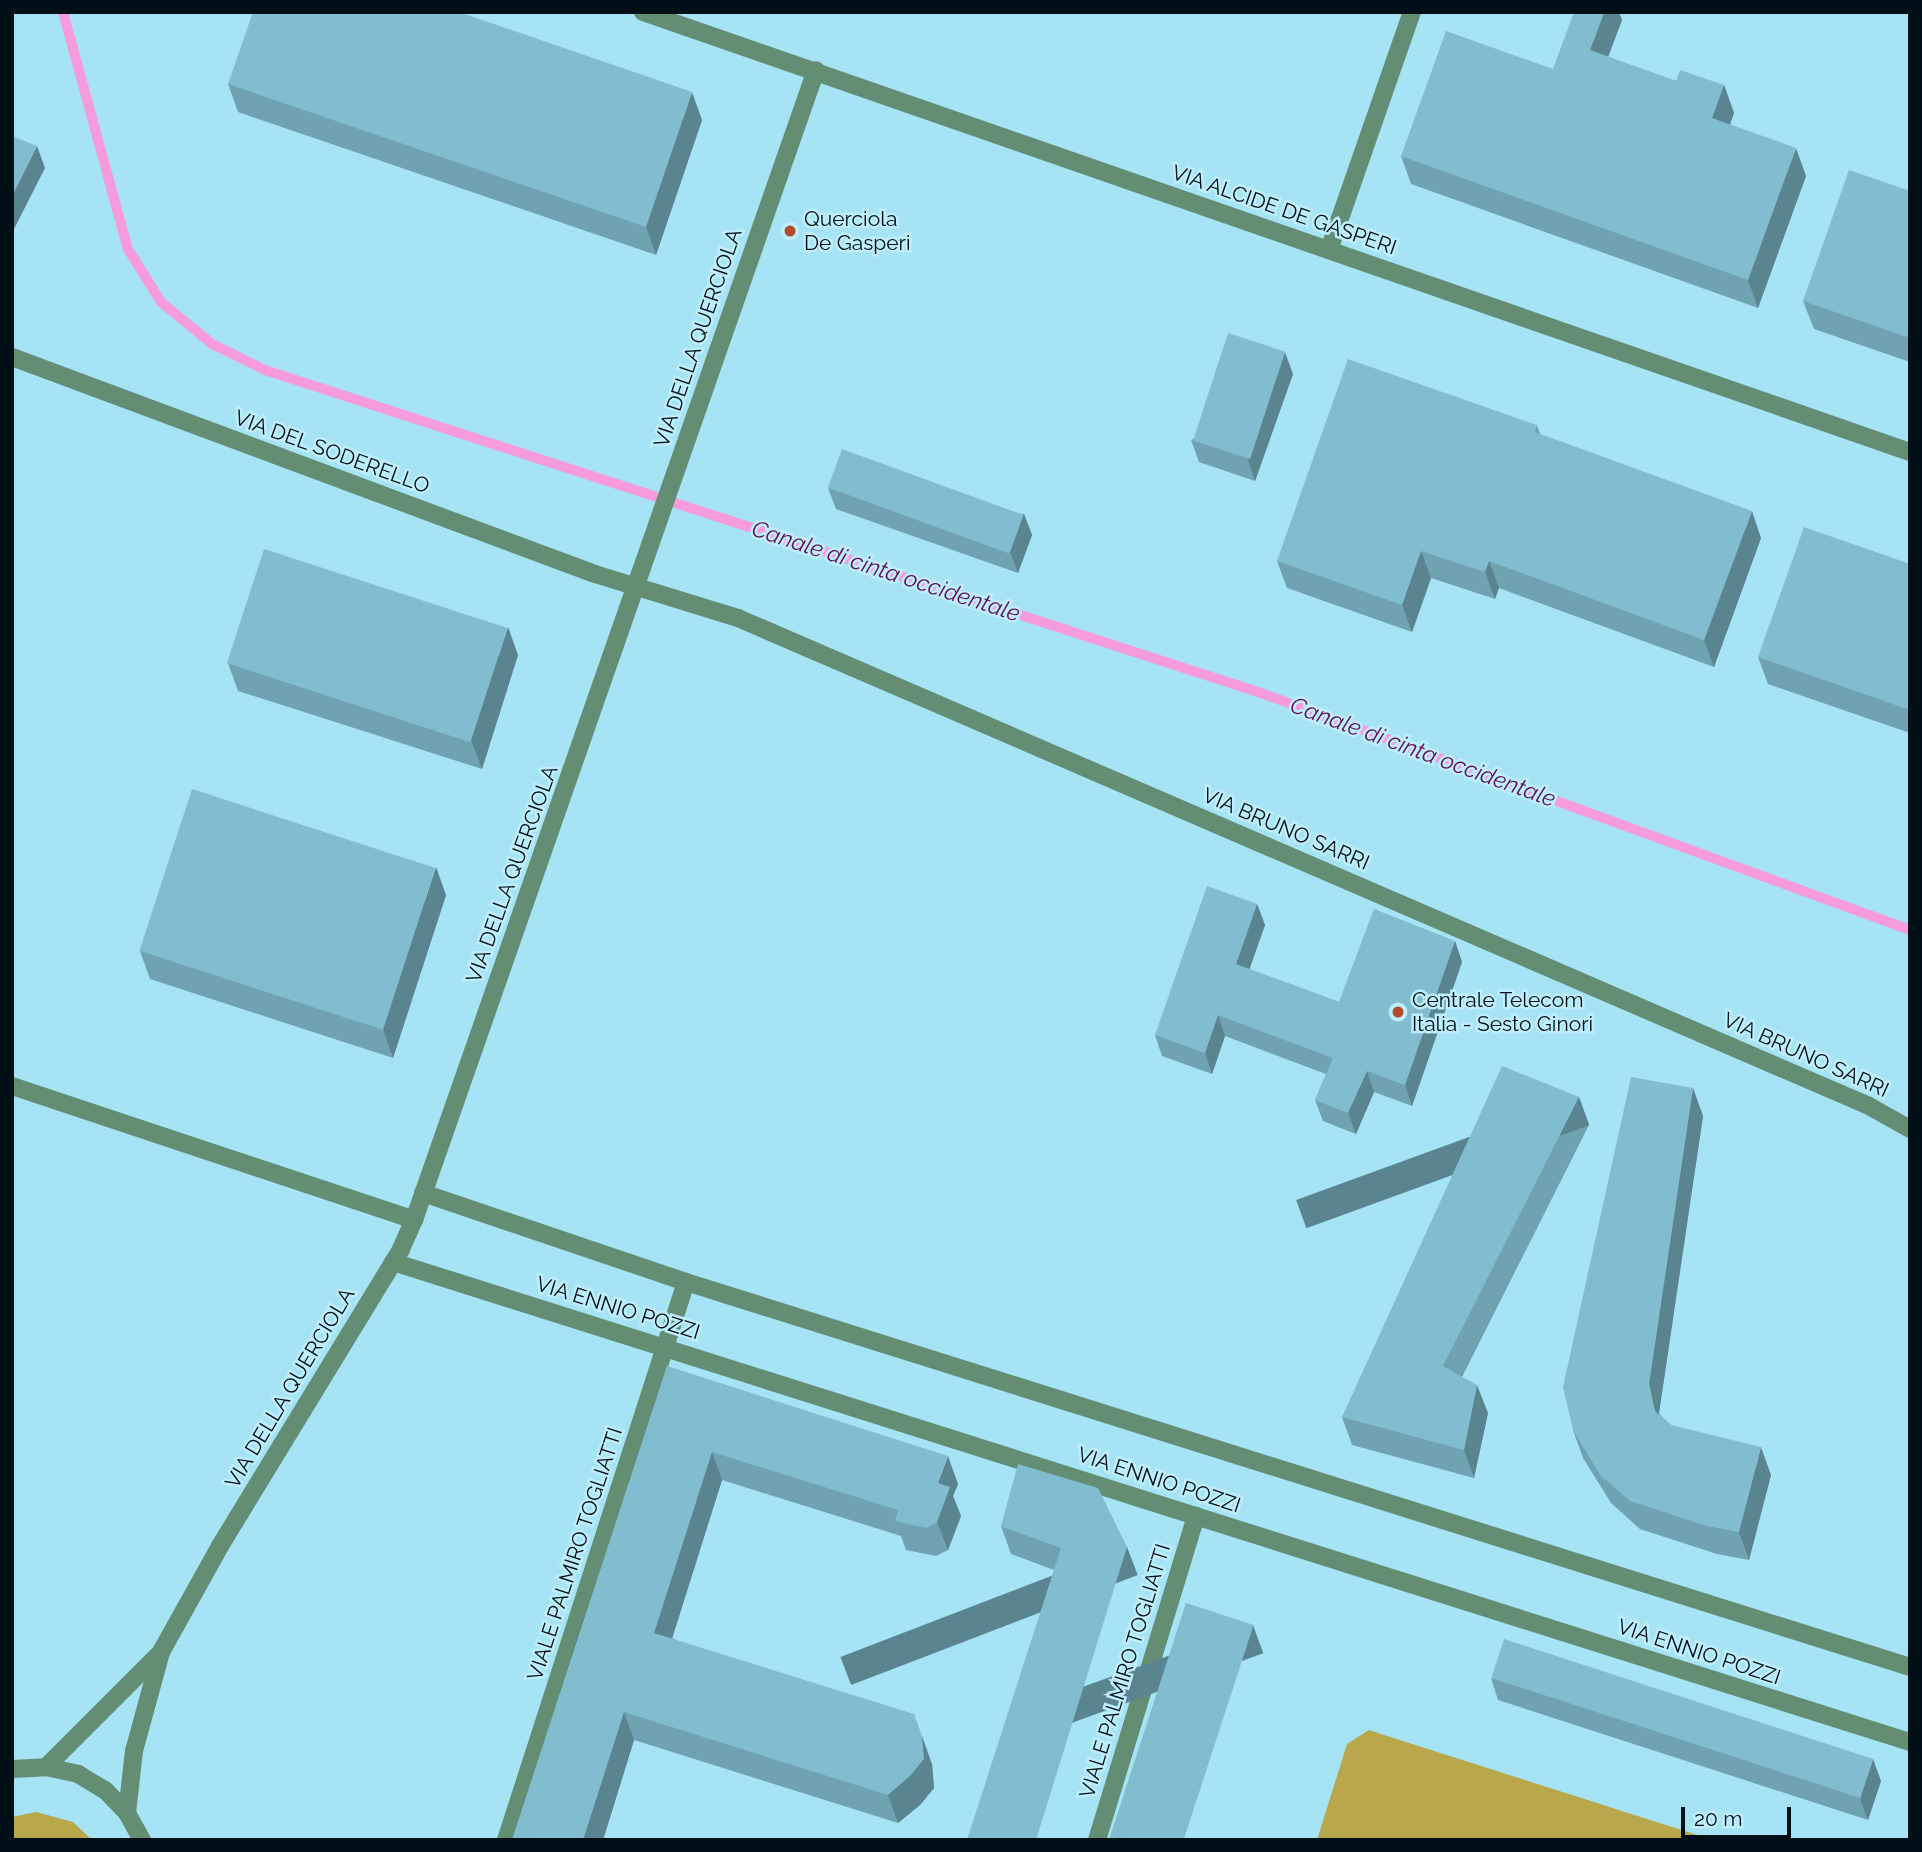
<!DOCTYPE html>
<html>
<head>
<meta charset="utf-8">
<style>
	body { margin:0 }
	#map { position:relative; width:1922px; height:1852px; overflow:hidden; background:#a6e3f5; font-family:Raleway,sans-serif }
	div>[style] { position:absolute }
	.green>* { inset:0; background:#b9a74b }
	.stream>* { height:10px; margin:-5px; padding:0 5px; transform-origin:5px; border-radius:5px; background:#f69cdd }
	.minor>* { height:18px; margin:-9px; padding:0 9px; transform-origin:9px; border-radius:9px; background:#638e74 }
	.tertiary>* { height:18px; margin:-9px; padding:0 9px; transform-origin:9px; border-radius:9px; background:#638e74 }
	.wall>* { inset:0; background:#70a3b2 }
	.shaded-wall>* { inset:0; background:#5b8491; transform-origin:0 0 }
	.building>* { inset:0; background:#82bdcf; transform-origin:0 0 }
	.dots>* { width:19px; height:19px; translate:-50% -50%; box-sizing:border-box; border:4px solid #beeefc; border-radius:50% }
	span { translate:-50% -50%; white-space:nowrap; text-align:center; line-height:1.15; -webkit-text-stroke:5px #beeefc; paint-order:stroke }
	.street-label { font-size:21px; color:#001016 }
	.poi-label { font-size:21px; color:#001016 }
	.left { translate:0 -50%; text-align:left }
	.water-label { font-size:23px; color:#611251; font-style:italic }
	.frame { position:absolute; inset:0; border:14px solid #001016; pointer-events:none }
	.scale { position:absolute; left:1681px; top:1807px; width:110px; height:32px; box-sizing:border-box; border:4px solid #001016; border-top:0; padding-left:9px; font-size:21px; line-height:24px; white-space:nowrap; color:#001016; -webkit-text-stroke:5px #beeefc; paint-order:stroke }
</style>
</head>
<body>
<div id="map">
	<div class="green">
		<div style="clip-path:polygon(1369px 1730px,1384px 1735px,1713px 1840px,1317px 1840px,1347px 1744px)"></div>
		<div style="clip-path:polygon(36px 1812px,73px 1822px,92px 1840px,12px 1840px,12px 1817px)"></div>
	</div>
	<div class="stream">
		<div style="left:63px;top:12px;width:246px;rotate:74.7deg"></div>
		<div style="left:128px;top:249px;width:62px;rotate:58.1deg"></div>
		<div style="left:161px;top:302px;width:66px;rotate:39.5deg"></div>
		<div style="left:212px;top:344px;width:59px;rotate:26.1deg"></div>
		<div style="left:265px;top:370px;width:1047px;rotate:17.97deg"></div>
		<div style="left:1261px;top:693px;width:691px;rotate:20.06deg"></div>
	</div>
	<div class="minor">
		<div style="left:643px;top:12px;width:1341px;rotate:19.15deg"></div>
		<div style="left:1329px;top:250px;width:252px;rotate:-70.8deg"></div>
		<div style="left:12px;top:357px;width:622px;rotate:20.42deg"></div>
		<div style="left:595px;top:574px;width:150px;rotate:17.1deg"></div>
		<div style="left:738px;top:618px;width:1232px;rotate:23.34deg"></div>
		<div style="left:1869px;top:1106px;width:47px;rotate:29.3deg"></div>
		<div style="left:12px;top:1086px;width:424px;rotate:18.4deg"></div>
		<div style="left:423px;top:1193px;width:278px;rotate:18.7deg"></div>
		<div style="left:686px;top:1282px;width:1283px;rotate:17.46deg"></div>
		<div style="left:393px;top:1262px;width:1591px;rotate:17.56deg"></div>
		<div style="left:46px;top:1767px;width:163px;rotate:-45deg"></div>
		<div style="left:127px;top:1813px;width:62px;rotate:-83.6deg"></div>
		<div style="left:134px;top:1751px;width:103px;rotate:-74.7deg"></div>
		<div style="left:161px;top:1652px;width:121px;rotate:-60.9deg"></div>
		<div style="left:220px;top:1546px;width:348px;rotate:-58.6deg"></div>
		<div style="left:401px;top:1249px;width:32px;rotate:-66deg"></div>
		<div style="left:414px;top:1220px;width:1218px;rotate:-70.73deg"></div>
		<div style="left:506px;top:1840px;width:586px;rotate:-72.12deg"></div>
		<div style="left:1097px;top:1840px;width:339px;rotate:-73deg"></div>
	</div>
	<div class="tertiary">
		<div style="left:12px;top:1769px;width:34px;rotate:-3deg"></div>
		<div style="left:46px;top:1767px;width:33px;rotate:12deg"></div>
		<div style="left:78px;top:1774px;width:31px;rotate:31deg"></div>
		<div style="left:105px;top:1790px;width:32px;rotate:46deg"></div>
		<div style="left:127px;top:1813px;width:31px;rotate:61deg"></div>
	</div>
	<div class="wall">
		<div style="clip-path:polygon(1622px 20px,1608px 57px,1676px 81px,1724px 85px,1734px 113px,1730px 124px,1806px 176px,1758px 308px,1411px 184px,1401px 156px,1553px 69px)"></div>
		<div style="clip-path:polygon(228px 84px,702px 120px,656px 255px,238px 112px)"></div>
		<div style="clip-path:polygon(1910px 191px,1910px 362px,1814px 329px,1803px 301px)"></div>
		<div style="clip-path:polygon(1293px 374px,1255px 481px,1199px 462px,1191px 440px)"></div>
		<div style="clip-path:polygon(1537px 425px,1540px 434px,1761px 538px,1714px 667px,1499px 588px,1495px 599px,1431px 578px,1412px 632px,1287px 588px,1277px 561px)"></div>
		<div style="clip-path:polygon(828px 488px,1024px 514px,1032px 535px,1018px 573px,836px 509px)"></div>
		<div style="clip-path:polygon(1910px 564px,1910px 733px,1768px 684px,1758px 657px)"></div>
		<div style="clip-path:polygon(518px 655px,482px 769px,238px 691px,228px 663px)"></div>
		<div style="clip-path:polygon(446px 895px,393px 1058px,150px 979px,140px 951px)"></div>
		<div style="clip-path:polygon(1257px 904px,1265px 925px,1249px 969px,1339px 1002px,1455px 941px,1462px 962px,1412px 1106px,1374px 1092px,1356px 1134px,1323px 1121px,1315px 1100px,1326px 1074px,1225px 1036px,1212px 1074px,1162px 1056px,1155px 1035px)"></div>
		<div style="clip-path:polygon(1693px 1088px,1703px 1116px,1659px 1413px,1660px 1415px,1671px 1425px,1771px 1475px,1749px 1560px,1717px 1554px,1640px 1529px,1611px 1503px,1583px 1458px,1573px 1430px)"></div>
		<div style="clip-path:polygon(1579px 1097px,1589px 1125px,1462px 1377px,1488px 1413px,1474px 1478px,1352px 1445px,1342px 1417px)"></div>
		<div style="clip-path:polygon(667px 1366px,958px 1484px,953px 1496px,961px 1516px,948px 1550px,936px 1556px,906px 1550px,901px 1536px,722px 1480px,672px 1638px,932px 1764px,934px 1788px,920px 1805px,898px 1823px,634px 1740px,603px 1840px,512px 1840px)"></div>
		<div style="clip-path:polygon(1001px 1526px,1138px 1575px,1054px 1570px,1011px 1554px)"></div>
		<div style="clip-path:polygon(1491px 1678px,1881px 1781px,1868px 1820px,1498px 1700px)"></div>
	</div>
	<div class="shaded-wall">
		<div style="clip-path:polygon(1604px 12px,1619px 12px,1622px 20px,1600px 78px,1590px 50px)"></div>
		<div style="clip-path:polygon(1724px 85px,1734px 113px,1722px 146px,1712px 118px)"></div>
		<div style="clip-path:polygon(692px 92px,702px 120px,656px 255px,646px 227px)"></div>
		<div style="clip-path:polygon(37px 146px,45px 168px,12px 233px,12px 196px)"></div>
		<div style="clip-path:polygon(1796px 148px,1806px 176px,1758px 308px,1748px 280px)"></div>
		<div style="clip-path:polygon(1285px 352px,1293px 374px,1255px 481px,1248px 460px)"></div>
		<div style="clip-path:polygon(1752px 511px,1761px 538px,1714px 667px,1704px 640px)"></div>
		<div style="clip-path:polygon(1024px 514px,1032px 535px,1018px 573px,1010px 552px)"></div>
		<div style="clip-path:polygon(1421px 551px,1431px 578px,1412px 632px,1402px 605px)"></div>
		<div style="clip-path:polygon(1489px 561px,1499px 588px,1495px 599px,1485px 572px)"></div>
		<div style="clip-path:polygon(508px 627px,518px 655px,482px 769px,471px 740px)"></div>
		<div style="clip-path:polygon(436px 867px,446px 895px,393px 1058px,383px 1029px)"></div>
		<div style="clip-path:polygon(1257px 904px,1265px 925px,1244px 985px,1236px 964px)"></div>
		<div style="clip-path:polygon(1455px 941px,1462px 962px,1412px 1106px,1405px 1085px)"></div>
		<div style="clip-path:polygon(1218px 1015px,1225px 1036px,1212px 1074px,1205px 1053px)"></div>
		<div style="clip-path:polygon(1367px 1071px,1374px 1092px,1356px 1134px,1348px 1113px)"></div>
		<div style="clip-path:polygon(1693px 1088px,1703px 1116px,1659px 1413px,1665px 1439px,1655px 1411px,1649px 1384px)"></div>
		<div style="left:1579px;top:1097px;width:30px;height:301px;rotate:70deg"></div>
		<div style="clip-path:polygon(1477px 1385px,1488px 1413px,1474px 1478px,1464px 1450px)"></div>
		<div style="clip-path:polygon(1761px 1447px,1771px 1475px,1749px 1560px,1739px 1532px)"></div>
		<div style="clip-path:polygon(712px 1452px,722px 1480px,665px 1661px,654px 1633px)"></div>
		<div style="clip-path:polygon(948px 1456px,958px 1484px,953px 1496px,961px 1516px,948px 1550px,937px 1522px,938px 1483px)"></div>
		<div style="left:1127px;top:1547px;width:30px;height:307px;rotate:69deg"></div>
		<div style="left:1253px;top:1625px;width:30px;height:226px;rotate:70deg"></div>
		<div style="clip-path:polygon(624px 1712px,634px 1740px,603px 1840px,583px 1840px)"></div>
		<div style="clip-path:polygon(922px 1736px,932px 1764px,934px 1788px,920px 1805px,898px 1823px,888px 1795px)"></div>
		<div style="clip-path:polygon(1873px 1759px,1881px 1781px,1868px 1820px,1860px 1799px)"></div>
	</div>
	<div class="building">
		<div style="clip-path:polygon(253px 12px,459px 12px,692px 92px,646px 227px,228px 84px)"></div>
		<div style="clip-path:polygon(1574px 12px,1604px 12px,1590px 50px,1676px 81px,1680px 70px,1724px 85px,1712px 118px,1796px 148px,1748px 280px,1401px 156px,1446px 31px,1553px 69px)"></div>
		<div style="clip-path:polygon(12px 136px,37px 146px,12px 196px)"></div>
		<div style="clip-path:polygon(1849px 170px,1910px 191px,1910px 338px,1803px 301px)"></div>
		<div style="left:1228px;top:333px;width:60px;height:113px;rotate:18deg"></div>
		<div style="clip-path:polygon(1348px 359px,1537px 425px,1535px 432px,1752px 511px,1704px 640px,1489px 561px,1485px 572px,1421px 551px,1402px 605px,1277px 561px)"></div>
		<div style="left:842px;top:449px;width:193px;height:41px;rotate:20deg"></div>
		<div style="clip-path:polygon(1804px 527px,1910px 564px,1910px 710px,1758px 657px)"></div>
		<div style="left:264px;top:549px;width:256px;height:120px;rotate:18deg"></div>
		<div style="left:192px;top:789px;width:256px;height:170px;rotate:18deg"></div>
		<div style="clip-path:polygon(1207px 886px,1257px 904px,1236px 964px,1339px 1002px,1374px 909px,1455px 941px,1405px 1085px,1367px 1071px,1348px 1113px,1315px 1100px,1333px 1058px,1218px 1015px,1205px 1053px,1155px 1035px)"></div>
		<div style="clip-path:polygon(1502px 1066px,1579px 1097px,1443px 1366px,1477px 1385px,1464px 1450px,1342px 1417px)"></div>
		<div style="clip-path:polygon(1631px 1077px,1693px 1088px,1649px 1384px,1655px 1411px,1671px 1425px,1761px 1447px,1739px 1532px,1707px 1526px,1630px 1501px,1600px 1475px,1573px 1430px,1563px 1387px)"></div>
		<div style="clip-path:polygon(667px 1366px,948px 1456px,938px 1483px,950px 1487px,937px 1522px,926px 1528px,895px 1521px,898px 1510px,712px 1452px,654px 1633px,914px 1714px,922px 1736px,924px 1759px,910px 1776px,888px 1795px,624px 1712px,583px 1840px,512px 1840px)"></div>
		<div style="clip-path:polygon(1018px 1464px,1098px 1488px,1127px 1547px,1036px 1840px,967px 1840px,1061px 1548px,1001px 1526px)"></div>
		<div style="left:1186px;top:1603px;width:71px;height:249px;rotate:18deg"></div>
		<div style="left:1504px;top:1639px;width:388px;height:41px;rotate:18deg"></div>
	</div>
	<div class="dots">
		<div style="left:790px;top:231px;background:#b44b2a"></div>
		<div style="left:1398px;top:1012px;background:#b44b2a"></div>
	</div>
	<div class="street-label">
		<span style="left:1284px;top:210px;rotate:19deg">VIA ALCIDE DE GASPERI</span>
		<span style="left:698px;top:338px;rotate:-71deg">VIA DELLA QUERCIOLA</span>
		<span style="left:332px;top:452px;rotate:20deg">VIA DEL SODERELLO</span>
		<span style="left:1286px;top:829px;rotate:23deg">VIA BRUNO SARRI</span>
		<span style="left:512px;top:874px;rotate:-70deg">VIA DELLA QUERCIOLA</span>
		<span style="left:1806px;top:1055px;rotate:24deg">VIA BRUNO SARRI</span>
		<span style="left:618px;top:1308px;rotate:17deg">VIA ENNIO POZZI</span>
		<span style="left:290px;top:1388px;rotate:-59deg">VIA DELLA QUERCIOLA</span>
		<span style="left:1159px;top:1480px;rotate:18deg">VIA ENNIO POZZI</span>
		<span style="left:575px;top:1554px;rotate:-72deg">VIALE PALMIRO TOGLIATTI</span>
		<span style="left:1699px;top:1652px;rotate:18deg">VIA ENNIO POZZI</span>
		<span style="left:1125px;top:1671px;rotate:-73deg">VIALE PALMIRO TOGLIATTI</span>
	</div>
	<div class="poi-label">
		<span class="left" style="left:804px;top:231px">Querciola<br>De Gasperi</span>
		<span class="left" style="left:1412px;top:1012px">Centrale Telecom<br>Italia - Sesto Ginori</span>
	</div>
	<div class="water-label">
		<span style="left:886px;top:571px;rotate:18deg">Canale di cinta occidentale</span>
		<span style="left:1423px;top:752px;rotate:20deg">Canale di cinta occidentale</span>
	</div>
	<div class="frame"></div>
	<div class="scale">20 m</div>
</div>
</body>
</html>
